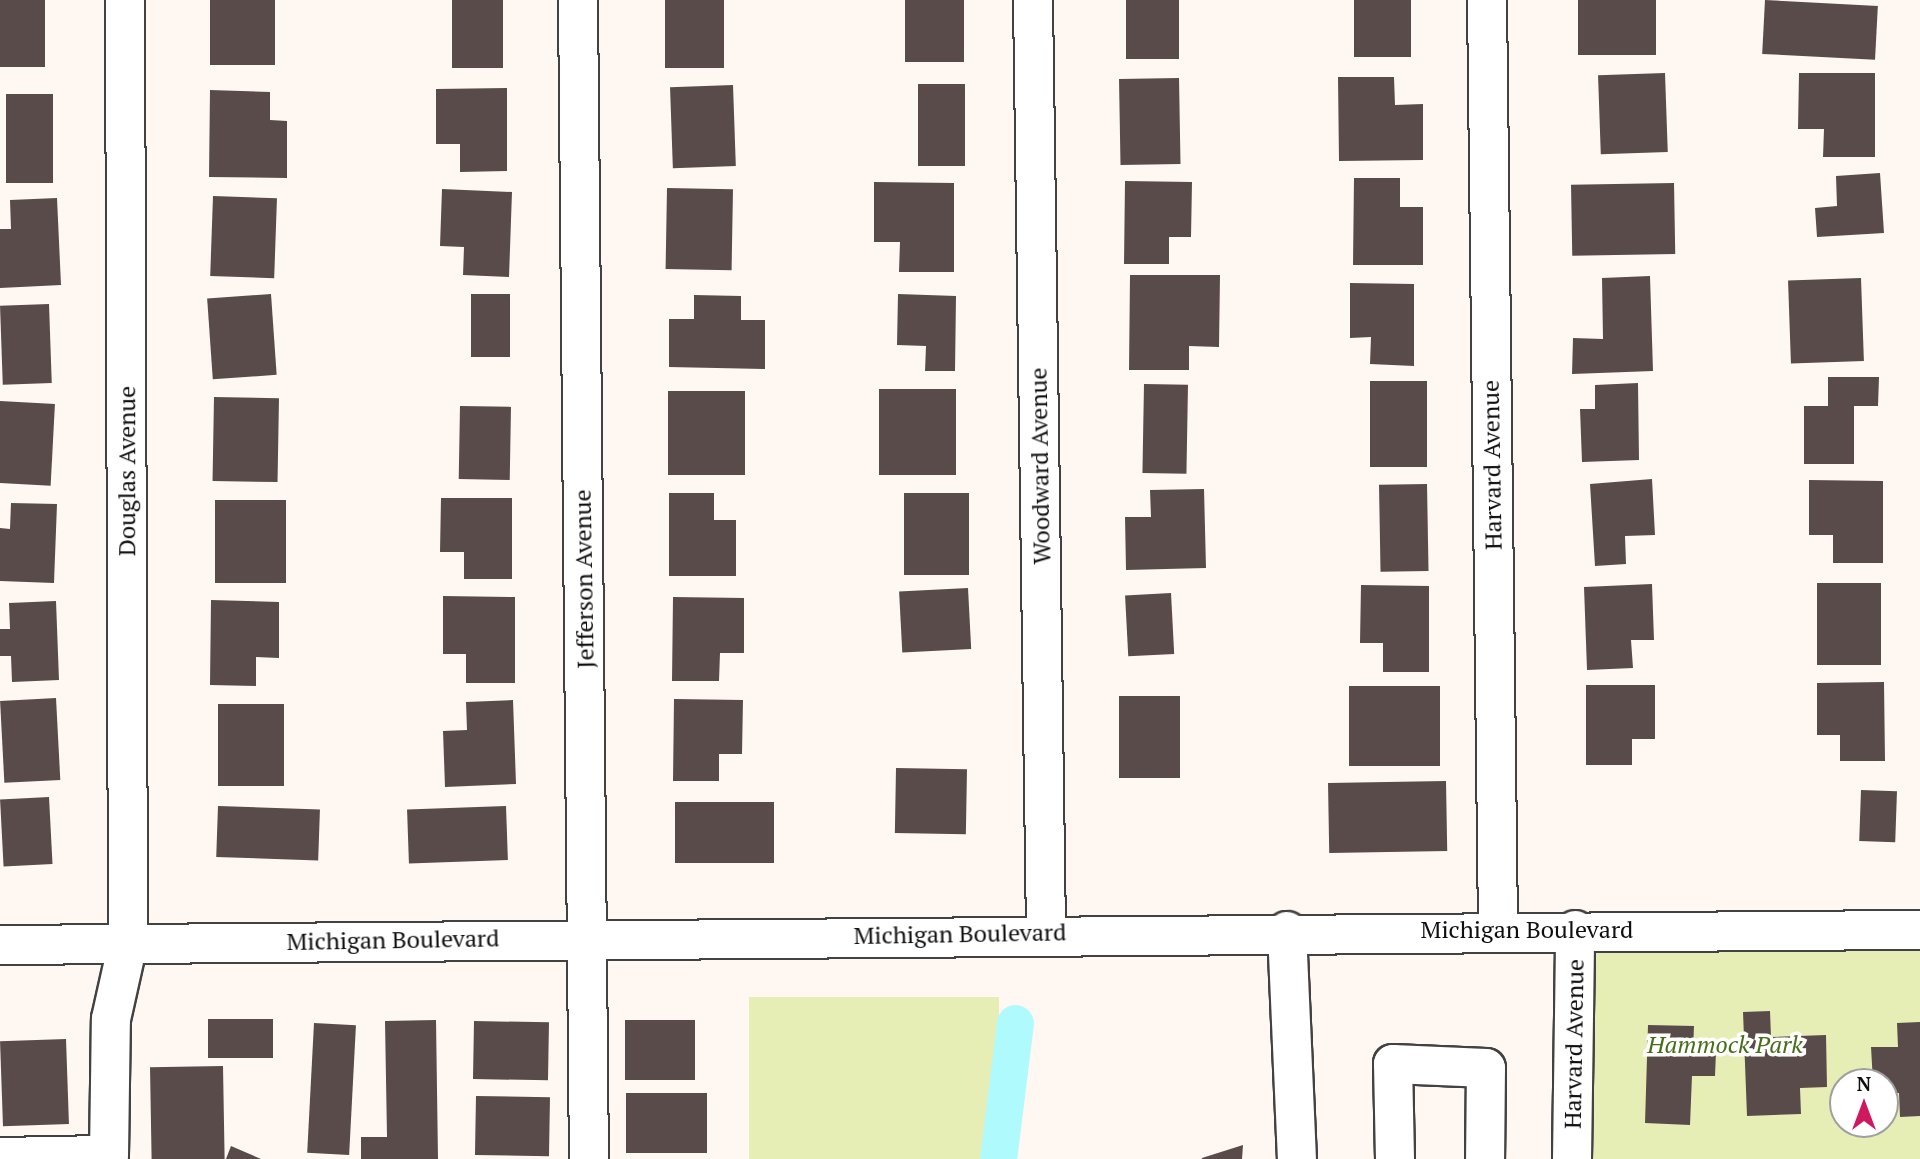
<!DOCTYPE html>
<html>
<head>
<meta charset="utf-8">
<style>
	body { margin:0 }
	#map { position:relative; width:1920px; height:1159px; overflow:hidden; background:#fff7f1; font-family:"PT Serif",serif }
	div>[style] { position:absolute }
	.green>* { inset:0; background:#e6eeb5; transform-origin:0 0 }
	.canal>* { height:37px; margin:-18.5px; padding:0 18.5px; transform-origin:18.5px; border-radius:18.5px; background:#affafc }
	.building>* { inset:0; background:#594b4a; transform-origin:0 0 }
	.roads { filter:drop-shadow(2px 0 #424242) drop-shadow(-2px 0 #424242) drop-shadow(0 2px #424242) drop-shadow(0 -2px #424242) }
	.minor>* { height:38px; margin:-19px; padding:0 19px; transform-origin:19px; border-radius:19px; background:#fff }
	span { translate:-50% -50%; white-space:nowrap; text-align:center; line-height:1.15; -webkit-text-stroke:7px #fff; paint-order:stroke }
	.street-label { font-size:24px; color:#0f0f0f }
	.park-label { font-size:24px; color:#476e18; font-style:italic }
	.north { position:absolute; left:1829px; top:1068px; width:70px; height:70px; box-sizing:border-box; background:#fff; border:2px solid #9f9f9f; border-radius:50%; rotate:0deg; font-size:19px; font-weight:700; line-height:28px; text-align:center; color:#0f0f0f }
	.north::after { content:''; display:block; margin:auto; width:24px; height:32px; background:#ce185f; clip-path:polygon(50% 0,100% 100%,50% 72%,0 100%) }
</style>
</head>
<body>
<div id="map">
	<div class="green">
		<div style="clip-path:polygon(evenodd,1575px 930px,1920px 932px,1920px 1159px,1573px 1159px,1575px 930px,1843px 1082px,1885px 1082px,1885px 1124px,1843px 1124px,1843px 1082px)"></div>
		<div style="left:749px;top:997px;width:250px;height:162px"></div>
	</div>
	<div class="canal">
		<div style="left:998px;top:1159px;width:137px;rotate:-82.9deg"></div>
	</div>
	<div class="building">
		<div style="left:0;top:0;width:45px;height:67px"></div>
		<div style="left:210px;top:0;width:65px;height:65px"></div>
		<div style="left:452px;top:0;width:51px;height:68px"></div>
		<div style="left:665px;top:0;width:59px;height:68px"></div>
		<div style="left:905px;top:0;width:59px;height:62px"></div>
		<div style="left:1126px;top:0;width:53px;height:59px"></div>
		<div style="left:1354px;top:0;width:57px;height:57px"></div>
		<div style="left:1578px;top:0;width:78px;height:55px"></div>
		<div style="left:1765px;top:0;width:113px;height:54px;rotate:3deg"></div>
		<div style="left:1665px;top:73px;width:79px;height:67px;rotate:88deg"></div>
		<div style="clip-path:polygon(1799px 73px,1875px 73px,1875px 157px,1823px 157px,1824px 129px,1798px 129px)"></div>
		<div style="clip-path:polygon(1338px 77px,1394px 77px,1395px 105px,1423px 104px,1423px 160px,1339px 161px)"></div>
		<div style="left:1179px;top:78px;width:86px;height:60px;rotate:89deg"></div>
		<div style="left:918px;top:84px;width:47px;height:82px"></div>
		<div style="left:733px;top:85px;width:81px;height:63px;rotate:88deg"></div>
		<div style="clip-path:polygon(507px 88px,507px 171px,460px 172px,460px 144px,436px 144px,436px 89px)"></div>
		<div style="clip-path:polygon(210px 90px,270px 92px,270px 120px,287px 121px,287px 178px,209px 177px)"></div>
		<div style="left:6px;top:94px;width:47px;height:89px"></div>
		<div style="clip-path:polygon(1880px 173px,1884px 233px,1817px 237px,1815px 208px,1837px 206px,1836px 176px)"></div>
		<div style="clip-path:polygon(1354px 178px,1400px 178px,1400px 207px,1423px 207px,1423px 265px,1353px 265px)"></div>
		<div style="clip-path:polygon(1125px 181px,1192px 182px,1191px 237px,1169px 237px,1169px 264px,1124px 264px)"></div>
		<div style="clip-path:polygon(874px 182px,954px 183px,954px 272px,899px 272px,900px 242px,874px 242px)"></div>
		<div style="left:1674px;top:183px;width:71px;height:103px;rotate:89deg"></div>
		<div style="left:667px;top:188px;width:66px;height:81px;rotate:1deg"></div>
		<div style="clip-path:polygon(442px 189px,512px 192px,509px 277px,463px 275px,464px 247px,440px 246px)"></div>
		<div style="left:213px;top:196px;width:64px;height:80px;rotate:2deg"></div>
		<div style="clip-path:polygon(57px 198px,61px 285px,0 288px,0 229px,11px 229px,10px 200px)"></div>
		<div style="clip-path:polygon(1130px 275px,1220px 275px,1219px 347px,1189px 346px,1189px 370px,1129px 370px)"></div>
		<div style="clip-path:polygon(1650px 276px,1653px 371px,1572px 374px,1573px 338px,1603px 339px,1602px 278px)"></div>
		<div style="left:1861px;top:278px;width:83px;height:73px;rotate:88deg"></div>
		<div style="clip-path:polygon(1350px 283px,1414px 284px,1414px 366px,1370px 364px,1371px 337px,1350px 338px)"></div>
		<div style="left:271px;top:294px;width:81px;height:64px;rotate:86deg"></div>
		<div style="left:471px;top:294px;width:39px;height:63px"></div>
		<div style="clip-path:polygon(898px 294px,956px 296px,955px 371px,925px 371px,926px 346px,897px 345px)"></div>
		<div style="clip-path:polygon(694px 295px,741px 296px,741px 320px,765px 320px,765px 369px,669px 367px,669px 319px,694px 319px)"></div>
		<div style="left:49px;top:304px;width:79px;height:49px;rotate:88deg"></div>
		<div style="clip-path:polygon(1828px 377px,1879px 377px,1878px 406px,1854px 406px,1854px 464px,1804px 464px,1804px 406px,1828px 406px)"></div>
		<div style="left:1427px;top:381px;width:86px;height:57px;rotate:90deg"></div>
		<div style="clip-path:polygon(1638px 383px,1639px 460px,1582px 462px,1580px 409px,1595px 409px,1595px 385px)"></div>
		<div style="left:1144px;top:384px;width:44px;height:89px;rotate:1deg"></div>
		<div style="left:879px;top:389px;width:77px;height:86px"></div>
		<div style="left:745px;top:391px;width:84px;height:77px;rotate:90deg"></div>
		<div style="left:214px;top:397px;width:65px;height:84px;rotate:1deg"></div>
		<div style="left:0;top:401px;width:55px;height:82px;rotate:3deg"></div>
		<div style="left:460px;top:406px;width:51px;height:73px;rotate:1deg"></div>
		<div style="clip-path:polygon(1652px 479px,1655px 535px,1625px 536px,1626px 564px,1595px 566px,1590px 484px)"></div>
		<div style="clip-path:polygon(1809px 480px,1883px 481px,1883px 563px,1833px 563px,1833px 535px,1809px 535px)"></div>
		<div style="left:1427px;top:484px;width:87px;height:48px;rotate:89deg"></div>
		<div style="clip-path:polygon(1204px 489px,1206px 568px,1126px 570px,1125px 517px,1151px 517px,1150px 490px)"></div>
		<div style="clip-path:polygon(669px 493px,714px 493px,714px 520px,736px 520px,736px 576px,669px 576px)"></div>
		<div style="left:904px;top:493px;width:65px;height:82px"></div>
		<div style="clip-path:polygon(441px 498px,512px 498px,512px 579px,464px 579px,464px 552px,440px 552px)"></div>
		<div style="left:215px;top:500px;width:71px;height:83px"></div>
		<div style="clip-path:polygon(11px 503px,57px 504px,54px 583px,0 581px,0 528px,10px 529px)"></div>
		<div style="left:1817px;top:583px;width:64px;height:82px"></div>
		<div style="clip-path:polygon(1652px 584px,1654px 640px,1631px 640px,1633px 668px,1587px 670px,1584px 587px)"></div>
		<div style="clip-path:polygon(1361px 585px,1429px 586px,1429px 672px,1383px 672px,1383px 643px,1360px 643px)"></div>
		<div style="left:968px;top:588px;width:61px;height:69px;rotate:87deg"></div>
		<div style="left:1171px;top:593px;width:61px;height:46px;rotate:87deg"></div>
		<div style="clip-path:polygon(443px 596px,515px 597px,515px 683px,466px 683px,466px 654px,443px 654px)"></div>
		<div style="clip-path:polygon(673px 597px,744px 598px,744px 653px,720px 653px,719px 681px,672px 681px)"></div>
		<div style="clip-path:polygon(211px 600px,279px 602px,279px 658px,256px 657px,256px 686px,210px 685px)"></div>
		<div style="clip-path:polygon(56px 601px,59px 680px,12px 682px,11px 656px,0 656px,0 629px,10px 629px,9px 603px)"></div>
		<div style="clip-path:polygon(1884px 682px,1885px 761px,1840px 761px,1840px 735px,1817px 735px,1817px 683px)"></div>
		<div style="clip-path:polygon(1586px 685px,1655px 685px,1655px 739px,1632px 739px,1632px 765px,1586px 765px)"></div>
		<div style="left:1349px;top:686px;width:91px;height:80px"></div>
		<div style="left:1119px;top:696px;width:61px;height:82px"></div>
		<div style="left:56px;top:698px;width:82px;height:56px;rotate:87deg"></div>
		<div style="clip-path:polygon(674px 699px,743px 700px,742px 754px,719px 754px,719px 781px,673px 781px)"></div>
		<div style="clip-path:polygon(513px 700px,516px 784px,445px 787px,443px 731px,467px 730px,466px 702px)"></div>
		<div style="left:218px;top:704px;width:66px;height:82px"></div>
		<div style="left:896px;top:768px;width:71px;height:65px;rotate:1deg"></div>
		<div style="left:1446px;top:781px;width:70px;height:118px;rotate:89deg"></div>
		<div style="left:1861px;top:790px;width:36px;height:51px;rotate:2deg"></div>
		<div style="left:49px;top:797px;width:67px;height:49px;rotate:87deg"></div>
		<div style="left:675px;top:802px;width:99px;height:61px"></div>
		<div style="left:218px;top:806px;width:102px;height:51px;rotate:2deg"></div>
		<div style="left:506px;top:806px;width:54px;height:99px;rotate:88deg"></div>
		<div style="clip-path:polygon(1770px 1011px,1771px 1037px,1826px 1035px,1827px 1087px,1800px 1088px,1801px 1114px,1747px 1116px,1743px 1012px)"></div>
		<div style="left:273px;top:1019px;width:39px;height:65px;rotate:90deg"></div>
		<div style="clip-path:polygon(436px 1020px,438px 1159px,361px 1159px,361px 1137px,387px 1137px,385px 1021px)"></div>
		<div style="left:625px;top:1020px;width:70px;height:60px"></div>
		<div style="left:474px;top:1021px;width:75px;height:58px;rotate:1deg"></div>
		<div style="clip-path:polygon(1920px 1022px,1920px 1116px,1900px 1117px,1899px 1093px,1885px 1094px,1885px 1082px,1873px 1082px,1871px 1047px,1898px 1047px,1897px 1023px)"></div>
		<div style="left:314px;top:1023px;width:42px;height:130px;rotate:3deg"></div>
		<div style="clip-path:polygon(1648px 1025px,1694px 1026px,1693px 1051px,1716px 1052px,1715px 1076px,1692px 1076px,1690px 1125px,1645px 1123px)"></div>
		<div style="left:66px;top:1039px;width:85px;height:66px;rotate:88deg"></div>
		<div style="left:223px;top:1066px;width:93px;height:73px;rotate:89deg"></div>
		<div style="left:626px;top:1093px;width:81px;height:60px"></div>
		<div style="left:476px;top:1096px;width:74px;height:59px;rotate:1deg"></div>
		<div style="clip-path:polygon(1243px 1145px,1242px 1159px,1202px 1159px,1202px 1158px)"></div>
		<div style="clip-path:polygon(231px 1146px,261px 1159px,226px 1159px)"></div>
	</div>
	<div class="roads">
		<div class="minor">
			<div style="left:578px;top:0;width:1159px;rotate:89.46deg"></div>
			<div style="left:1033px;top:0;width:933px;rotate:89.2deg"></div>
			<div style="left:1487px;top:0;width:930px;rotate:89.32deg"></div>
			<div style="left:1287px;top:931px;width:228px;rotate:87.5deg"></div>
			<div style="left:0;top:945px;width:1920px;rotate:-0.45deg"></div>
			<div style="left:0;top:1157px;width:109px;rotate:-1.1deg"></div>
			<div style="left:109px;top:1155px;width:136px;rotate:-89.2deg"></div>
			<div style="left:111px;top:1019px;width:78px;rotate:-77.4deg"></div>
			<div style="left:128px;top:943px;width:943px;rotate:-90.18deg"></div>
			<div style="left:1395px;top:1159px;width:95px;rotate:-91.2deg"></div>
			<div style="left:1393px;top:1064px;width:93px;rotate:2.5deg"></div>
			<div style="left:1486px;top:1068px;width:91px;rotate:90.6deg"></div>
			<div style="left:1572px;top:1159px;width:229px;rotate:-89.2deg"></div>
		</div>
	</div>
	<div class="street-label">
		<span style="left:1492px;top:465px;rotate:-91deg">Harvard Avenue</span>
		<span style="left:1040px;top:466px;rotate:-91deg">Woodward Avenue</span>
		<span style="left:127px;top:471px;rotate:-90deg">Douglas Avenue</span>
		<span style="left:584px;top:579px;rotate:-91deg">Jefferson Avenue</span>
		<span style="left:1527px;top:930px">Michigan Boulevard</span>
		<span style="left:960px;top:934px;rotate:-1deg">Michigan Boulevard</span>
		<span style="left:393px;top:940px;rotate:-1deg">Michigan Boulevard</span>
		<span style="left:1574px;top:1044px;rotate:-89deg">Harvard Avenue</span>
	</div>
	<div class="park-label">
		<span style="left:1725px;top:1045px">Hammock Park</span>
	</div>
	<div class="north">N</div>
</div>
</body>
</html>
